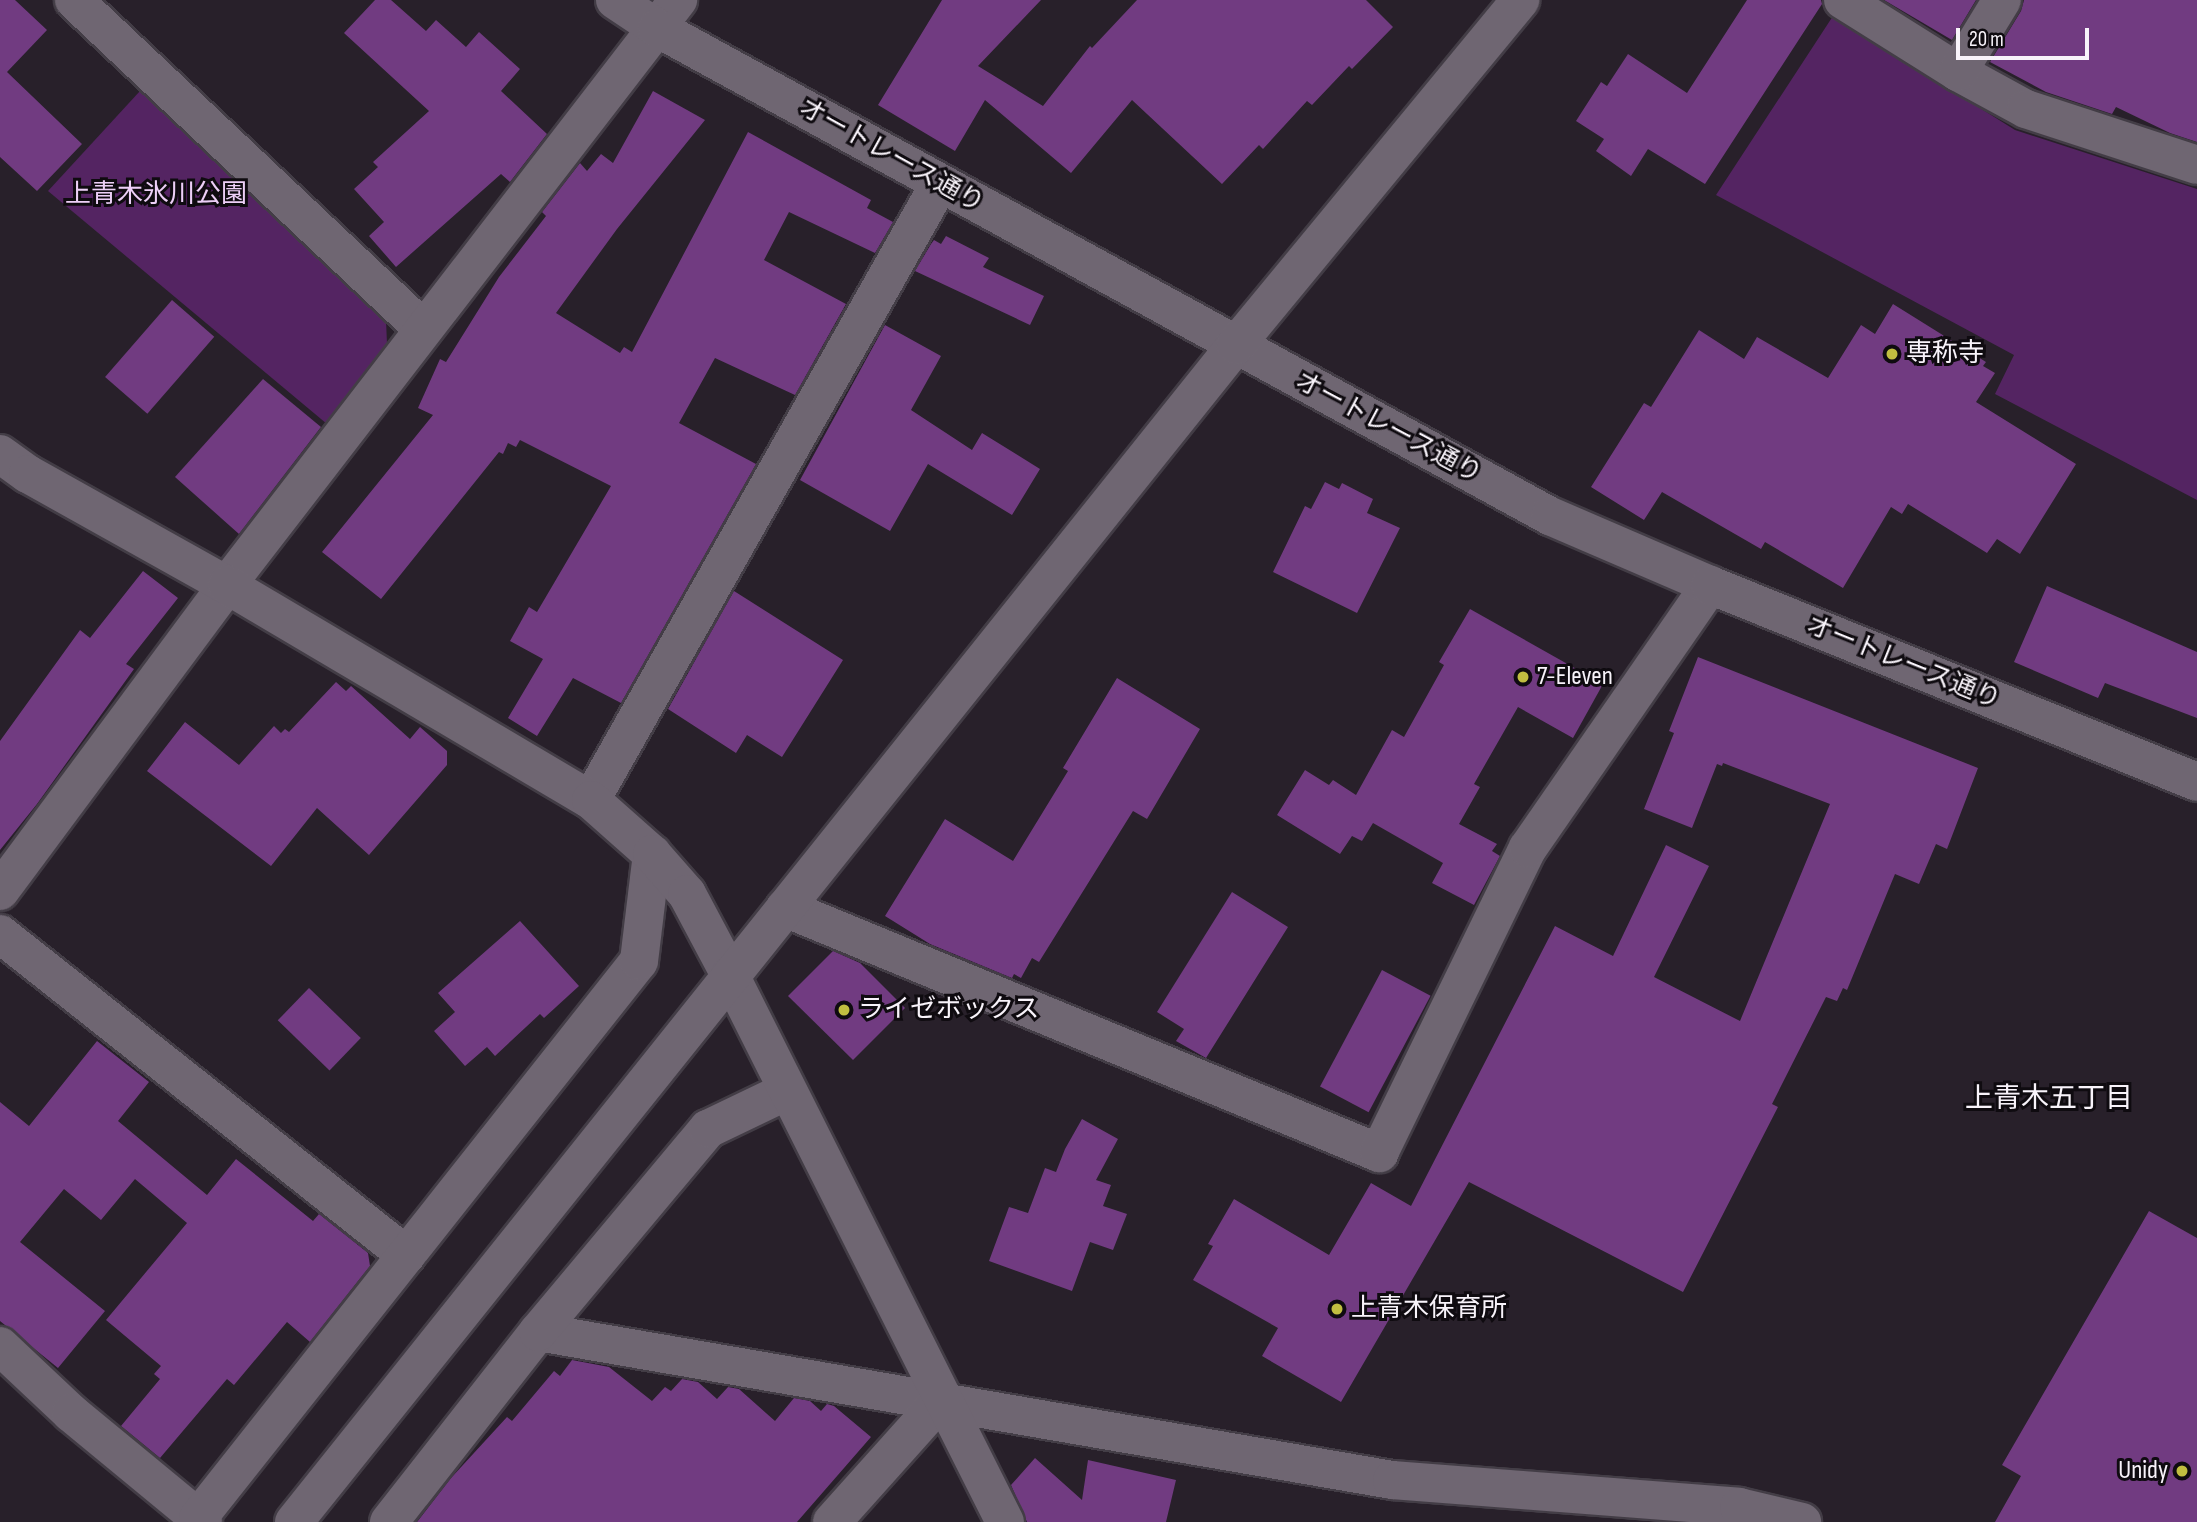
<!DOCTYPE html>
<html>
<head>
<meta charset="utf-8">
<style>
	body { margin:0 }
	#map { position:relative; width:2197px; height:1522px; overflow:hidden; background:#28202a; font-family:"Sofia Sans Condensed","Noto Sans JP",sans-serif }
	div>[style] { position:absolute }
	.green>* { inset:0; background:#542462 }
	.building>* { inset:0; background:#713b81; transform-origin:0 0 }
	.roads { filter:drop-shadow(2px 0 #433d46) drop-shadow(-2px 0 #433d46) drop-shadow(0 2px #433d46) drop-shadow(0 -2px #433d46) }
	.minor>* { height:38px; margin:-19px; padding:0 19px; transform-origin:19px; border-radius:19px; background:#6f6672 }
	.tertiary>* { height:38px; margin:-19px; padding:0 19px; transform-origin:19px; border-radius:19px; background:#6f6672 }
	.dots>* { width:19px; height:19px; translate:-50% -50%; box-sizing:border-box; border:4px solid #0f0b10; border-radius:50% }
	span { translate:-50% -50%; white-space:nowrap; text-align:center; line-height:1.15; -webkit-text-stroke:6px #0f0b10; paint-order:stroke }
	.street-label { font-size:26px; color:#f8f3fa }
	.park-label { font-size:26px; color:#edcff7 }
	.poi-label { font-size:26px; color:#f8f3fa }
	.left { translate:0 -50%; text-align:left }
	.right { translate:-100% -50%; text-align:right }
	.neighbourhood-label { font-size:28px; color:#f8f3fa }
	.scale { position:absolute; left:1956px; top:28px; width:133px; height:32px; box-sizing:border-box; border:4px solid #f8f3fa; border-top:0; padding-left:9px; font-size:21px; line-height:24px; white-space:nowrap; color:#f8f3fa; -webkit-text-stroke:5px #0f0b10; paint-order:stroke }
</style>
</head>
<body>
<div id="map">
	<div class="green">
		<div style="clip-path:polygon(1833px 16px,2015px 130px,2197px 189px,2197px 500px,1995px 394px,2014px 355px,1716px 195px)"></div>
		<div style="clip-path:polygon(140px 91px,386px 320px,387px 344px,327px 424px,48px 191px)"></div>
	</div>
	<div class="building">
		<div style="clip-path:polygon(0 0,15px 0,47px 30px,7px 72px,82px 144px,37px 191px,0 157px)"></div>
		<div style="clip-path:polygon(375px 0,391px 0,426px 31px,436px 20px,466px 47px,479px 32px,520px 69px,501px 91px,547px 134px,510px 182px,501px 174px,396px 267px,369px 236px,384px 222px,354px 189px,378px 167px,373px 162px,429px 111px,344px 33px)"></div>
		<div style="clip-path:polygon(942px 0,1041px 0,978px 66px,1043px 106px,1090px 46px,1092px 48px,1137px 0,1366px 0,1393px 27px,1352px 69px,1349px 66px,1312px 105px,1307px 101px,1263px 149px,1259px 145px,1222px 184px,1132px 100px,1071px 173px,985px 100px,955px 151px,878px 105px)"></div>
		<div style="clip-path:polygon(1747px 0,1821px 0,1822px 4px,1705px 184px,1648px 149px,1631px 176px,1596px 151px,1604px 139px,1576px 121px,1601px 82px,1607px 86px,1628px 54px,1687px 93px)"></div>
		<div style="clip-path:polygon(1884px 0,1976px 0,1952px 40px)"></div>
		<div style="clip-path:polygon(2024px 0,2197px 0,2197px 142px,2170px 133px,2116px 107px,2112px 114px,2046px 92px,1990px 62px,2021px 11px)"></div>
		<div style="clip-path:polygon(653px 91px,705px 120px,617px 229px,556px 313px,620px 353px,624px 347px,632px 352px,748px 132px,871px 200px,867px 208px,893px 222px,875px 253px,789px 212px,764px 260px,846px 304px,795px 395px,715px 358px,679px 423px,756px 464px,621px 703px,573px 678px,537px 736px,508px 718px,543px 659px,510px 641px,529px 607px,537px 612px,611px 486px,520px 440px,516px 447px,508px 443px,503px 454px,499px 452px,381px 599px,322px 552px,433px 415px,418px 408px,440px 359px,446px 362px,499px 277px,546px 216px,542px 212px,580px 163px,587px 171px,601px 154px,613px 163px)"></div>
		<div style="clip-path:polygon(946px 236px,989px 258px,983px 267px,1044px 296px,1030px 325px,915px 271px,931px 244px,934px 240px,941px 244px)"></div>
		<div style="left:172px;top:300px;width:56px;height:102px;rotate:41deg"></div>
		<div style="clip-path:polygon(1893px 304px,1986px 362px,1983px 366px,1995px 373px,1976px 402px,2076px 464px,2020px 554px,1997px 539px,1987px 553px,1908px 504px,1902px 514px,1891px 507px,1843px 588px,1765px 542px,1761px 549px,1662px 492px,1644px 520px,1591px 487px,1644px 403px,1651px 407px,1699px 330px,1744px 359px,1757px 337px,1828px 378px,1861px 325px,1875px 334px)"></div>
		<div style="clip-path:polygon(885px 325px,941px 356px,911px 410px,972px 450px,982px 433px,1040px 469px,1012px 515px,928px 464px,890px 531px,800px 480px)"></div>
		<div style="clip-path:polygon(263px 379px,321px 427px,239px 534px,175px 477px)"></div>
		<div style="clip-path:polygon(1325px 482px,1339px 489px,1342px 483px,1373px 499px,1367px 513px,1400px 528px,1357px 613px,1273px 572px,1305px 506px,1311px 509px)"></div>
		<div style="clip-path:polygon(143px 571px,178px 598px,126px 664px,134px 669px,37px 804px,0 850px,0 741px,80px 630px,90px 638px)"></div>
		<div style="clip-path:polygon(2047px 586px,2197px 652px,2197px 718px,2105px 683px,2098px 698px,2014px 662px)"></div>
		<div style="clip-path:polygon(734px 591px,843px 660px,782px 757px,747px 735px,736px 753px,668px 709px)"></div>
		<div style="clip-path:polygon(1470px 609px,1603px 684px,1573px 738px,1518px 707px,1474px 784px,1480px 787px,1459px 824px,1497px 844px,1492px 851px,1500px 856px,1474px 905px,1432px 883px,1443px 863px,1373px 823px,1362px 841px,1352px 836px,1340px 854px,1277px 815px,1305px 770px,1329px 785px,1333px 780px,1356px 795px,1392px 730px,1404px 737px,1444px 665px,1439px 662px)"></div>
		<div style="clip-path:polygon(1698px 657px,1978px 768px,1947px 849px,1936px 844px,1919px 884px,1895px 874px,1847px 990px,1843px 988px,1837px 1001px,1826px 997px,1772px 1104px,1778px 1107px,1683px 1292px,1469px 1182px,1341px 1402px,1262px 1356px,1278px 1328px,1193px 1280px,1213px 1246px,1208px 1244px,1234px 1199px,1329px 1255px,1371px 1183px,1411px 1206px,1555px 926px,1613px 956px,1666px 845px,1709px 866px,1654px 977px,1740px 1021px,1830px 804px,1723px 763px,1722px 766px,1717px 764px,1692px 828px,1644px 809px,1674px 733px,1669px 731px)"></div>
		<div style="clip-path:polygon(1117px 678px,1200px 729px,1147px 819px,1133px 811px,1039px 962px,1032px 958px,1021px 978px,1014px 974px,1012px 978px,930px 944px,885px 916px,945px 819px,1013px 861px,1068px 771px,1063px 768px)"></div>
		<div style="clip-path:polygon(336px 682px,346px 691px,351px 686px,410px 739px,420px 727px,447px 751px,447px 765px,369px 855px,317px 808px,271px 866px,147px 771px,185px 722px,239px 765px,274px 726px,281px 733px,285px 729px,289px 732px)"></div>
		<div style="clip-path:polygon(1232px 892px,1288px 927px,1206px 1058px,1176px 1041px,1184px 1029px,1157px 1012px)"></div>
		<div style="clip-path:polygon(520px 921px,579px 986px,544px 1018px,540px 1014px,495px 1056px,487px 1047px,465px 1066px,434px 1031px,455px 1012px,438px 993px)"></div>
		<div style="clip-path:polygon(833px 951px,860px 963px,905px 1008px,853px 1060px,788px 996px)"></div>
		<div style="left:1382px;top:970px;width:55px;height:132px;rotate:28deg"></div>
		<div style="left:309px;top:988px;width:72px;height:45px;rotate:44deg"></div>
		<div style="clip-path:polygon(97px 1041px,149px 1082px,118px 1121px,207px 1195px,236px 1159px,313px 1221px,319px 1214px,368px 1253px,370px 1266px,310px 1342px,287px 1322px,234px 1385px,227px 1379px,160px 1458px,121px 1426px,160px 1379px,154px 1374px,161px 1366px,106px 1320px,187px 1223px,135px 1179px,101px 1220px,64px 1189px,20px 1242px,105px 1311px,58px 1368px,0 1321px,0 1102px,29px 1126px)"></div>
		<div style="clip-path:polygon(1082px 1119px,1118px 1139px,1096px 1180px,1111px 1185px,1103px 1206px,1127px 1214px,1113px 1250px,1090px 1242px,1072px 1291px,989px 1261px,1009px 1207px,1028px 1213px,1045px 1168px,1056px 1172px,1065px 1149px)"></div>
		<div style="clip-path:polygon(2149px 1211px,2197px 1238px,2197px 1522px,1995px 1522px,2021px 1476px,2002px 1465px)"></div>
		<div style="clip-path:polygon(572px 1360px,609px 1367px,652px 1401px,665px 1387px,671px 1391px,682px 1379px,698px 1382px,717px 1399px,728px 1387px,739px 1389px,775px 1421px,794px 1398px,810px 1401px,821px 1411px,827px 1404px,834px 1406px,871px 1437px,797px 1522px,417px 1522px,451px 1478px,507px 1417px,512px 1421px,554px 1371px,560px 1376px)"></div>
		<div style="clip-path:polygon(1035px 1458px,1082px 1500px,1088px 1460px,1176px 1480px,1166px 1522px,1027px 1522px,1011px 1485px)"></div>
	</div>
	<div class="roads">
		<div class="minor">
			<div style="left:74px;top:0;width:480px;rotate:43.3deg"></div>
			<div style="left:1843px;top:0;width:136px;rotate:32.1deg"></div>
			<div style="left:1958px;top:72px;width:77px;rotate:28.6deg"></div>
			<div style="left:2026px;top:109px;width:180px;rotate:18.1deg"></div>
			<div style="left:1958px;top:72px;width:84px;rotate:-58.6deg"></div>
			<div style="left:591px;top:800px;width:709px;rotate:-60.51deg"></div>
			<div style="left:0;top:891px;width:381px;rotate:-53.4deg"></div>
			<div style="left:227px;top:585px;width:739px;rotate:-52.37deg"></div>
			<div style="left:785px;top:908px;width:643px;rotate:22.41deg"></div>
			<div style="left:1379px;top:1153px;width:339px;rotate:-64deg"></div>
			<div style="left:1528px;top:848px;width:320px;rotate:-55.3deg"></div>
			<div style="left:0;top:934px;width:518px;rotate:38.33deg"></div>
			<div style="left:538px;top:1332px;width:867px;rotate:9.83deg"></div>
			<div style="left:1392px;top:1480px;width:348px;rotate:4.4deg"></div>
			<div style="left:1739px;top:1507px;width:65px;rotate:13.4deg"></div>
			<div style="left:0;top:1346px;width:98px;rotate:43.3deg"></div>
			<div style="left:71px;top:1413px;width:171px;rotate:39.5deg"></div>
			<div style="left:198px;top:1518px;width:710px;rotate:-51.63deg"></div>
			<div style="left:639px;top:961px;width:108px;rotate:-83.1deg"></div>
			<div style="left:389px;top:1522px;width:241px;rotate:-51.9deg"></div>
			<div style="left:538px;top:1332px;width:265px;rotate:-50.1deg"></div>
			<div style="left:708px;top:1129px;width:88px;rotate:-25.7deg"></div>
			<div style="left:832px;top:1522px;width:164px;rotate:-48.2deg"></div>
		</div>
		<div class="tertiary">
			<div style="left:615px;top:0;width:50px;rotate:33.7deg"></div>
			<div style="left:657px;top:28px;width:1018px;rotate:28.66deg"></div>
			<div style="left:1550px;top:516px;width:174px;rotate:23.3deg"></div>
			<div style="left:1710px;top:585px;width:525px;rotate:22.02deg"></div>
			<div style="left:0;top:454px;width:34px;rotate:36deg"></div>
			<div style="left:28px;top:474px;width:228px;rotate:29.2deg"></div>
			<div style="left:227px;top:585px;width:423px;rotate:30.6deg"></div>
			<div style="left:591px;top:800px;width:81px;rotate:41.5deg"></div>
			<div style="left:652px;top:854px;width:53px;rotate:48.8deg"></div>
			<div style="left:687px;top:894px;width:92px;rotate:62deg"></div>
			<div style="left:730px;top:975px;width:612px;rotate:63.31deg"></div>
			<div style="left:294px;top:1522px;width:1508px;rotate:-51.33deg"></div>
			<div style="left:1236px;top:345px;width:447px;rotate:-50.5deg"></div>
		</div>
	</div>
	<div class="dots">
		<div style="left:1892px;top:354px;background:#c1be40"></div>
		<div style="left:1523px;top:677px;background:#c1be40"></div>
		<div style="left:844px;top:1010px;background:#c1be40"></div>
		<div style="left:1337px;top:1309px;background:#c1be40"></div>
		<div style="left:2182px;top:1471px;background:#c1be40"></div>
	</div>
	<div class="street-label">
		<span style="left:891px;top:156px;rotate:29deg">オートレース通り</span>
		<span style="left:1388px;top:428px;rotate:28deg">オートレース通り</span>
		<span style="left:1903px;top:663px;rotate:22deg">オートレース通り</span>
	</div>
	<div class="park-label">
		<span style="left:156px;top:195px">上青木氷川公園</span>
	</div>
	<div class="poi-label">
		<span class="left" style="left:1906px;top:354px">専称寺</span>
		<span class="left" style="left:1537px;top:677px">7-Eleven</span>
		<span class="left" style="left:858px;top:1010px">ライゼボックス</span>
		<span class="left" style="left:1351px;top:1309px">上青木保育所</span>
		<span class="right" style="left:2168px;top:1471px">Unidy</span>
	</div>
	<div class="neighbourhood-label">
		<span style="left:2049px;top:1099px">上青木五丁目</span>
	</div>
	<div class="scale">20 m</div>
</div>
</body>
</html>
